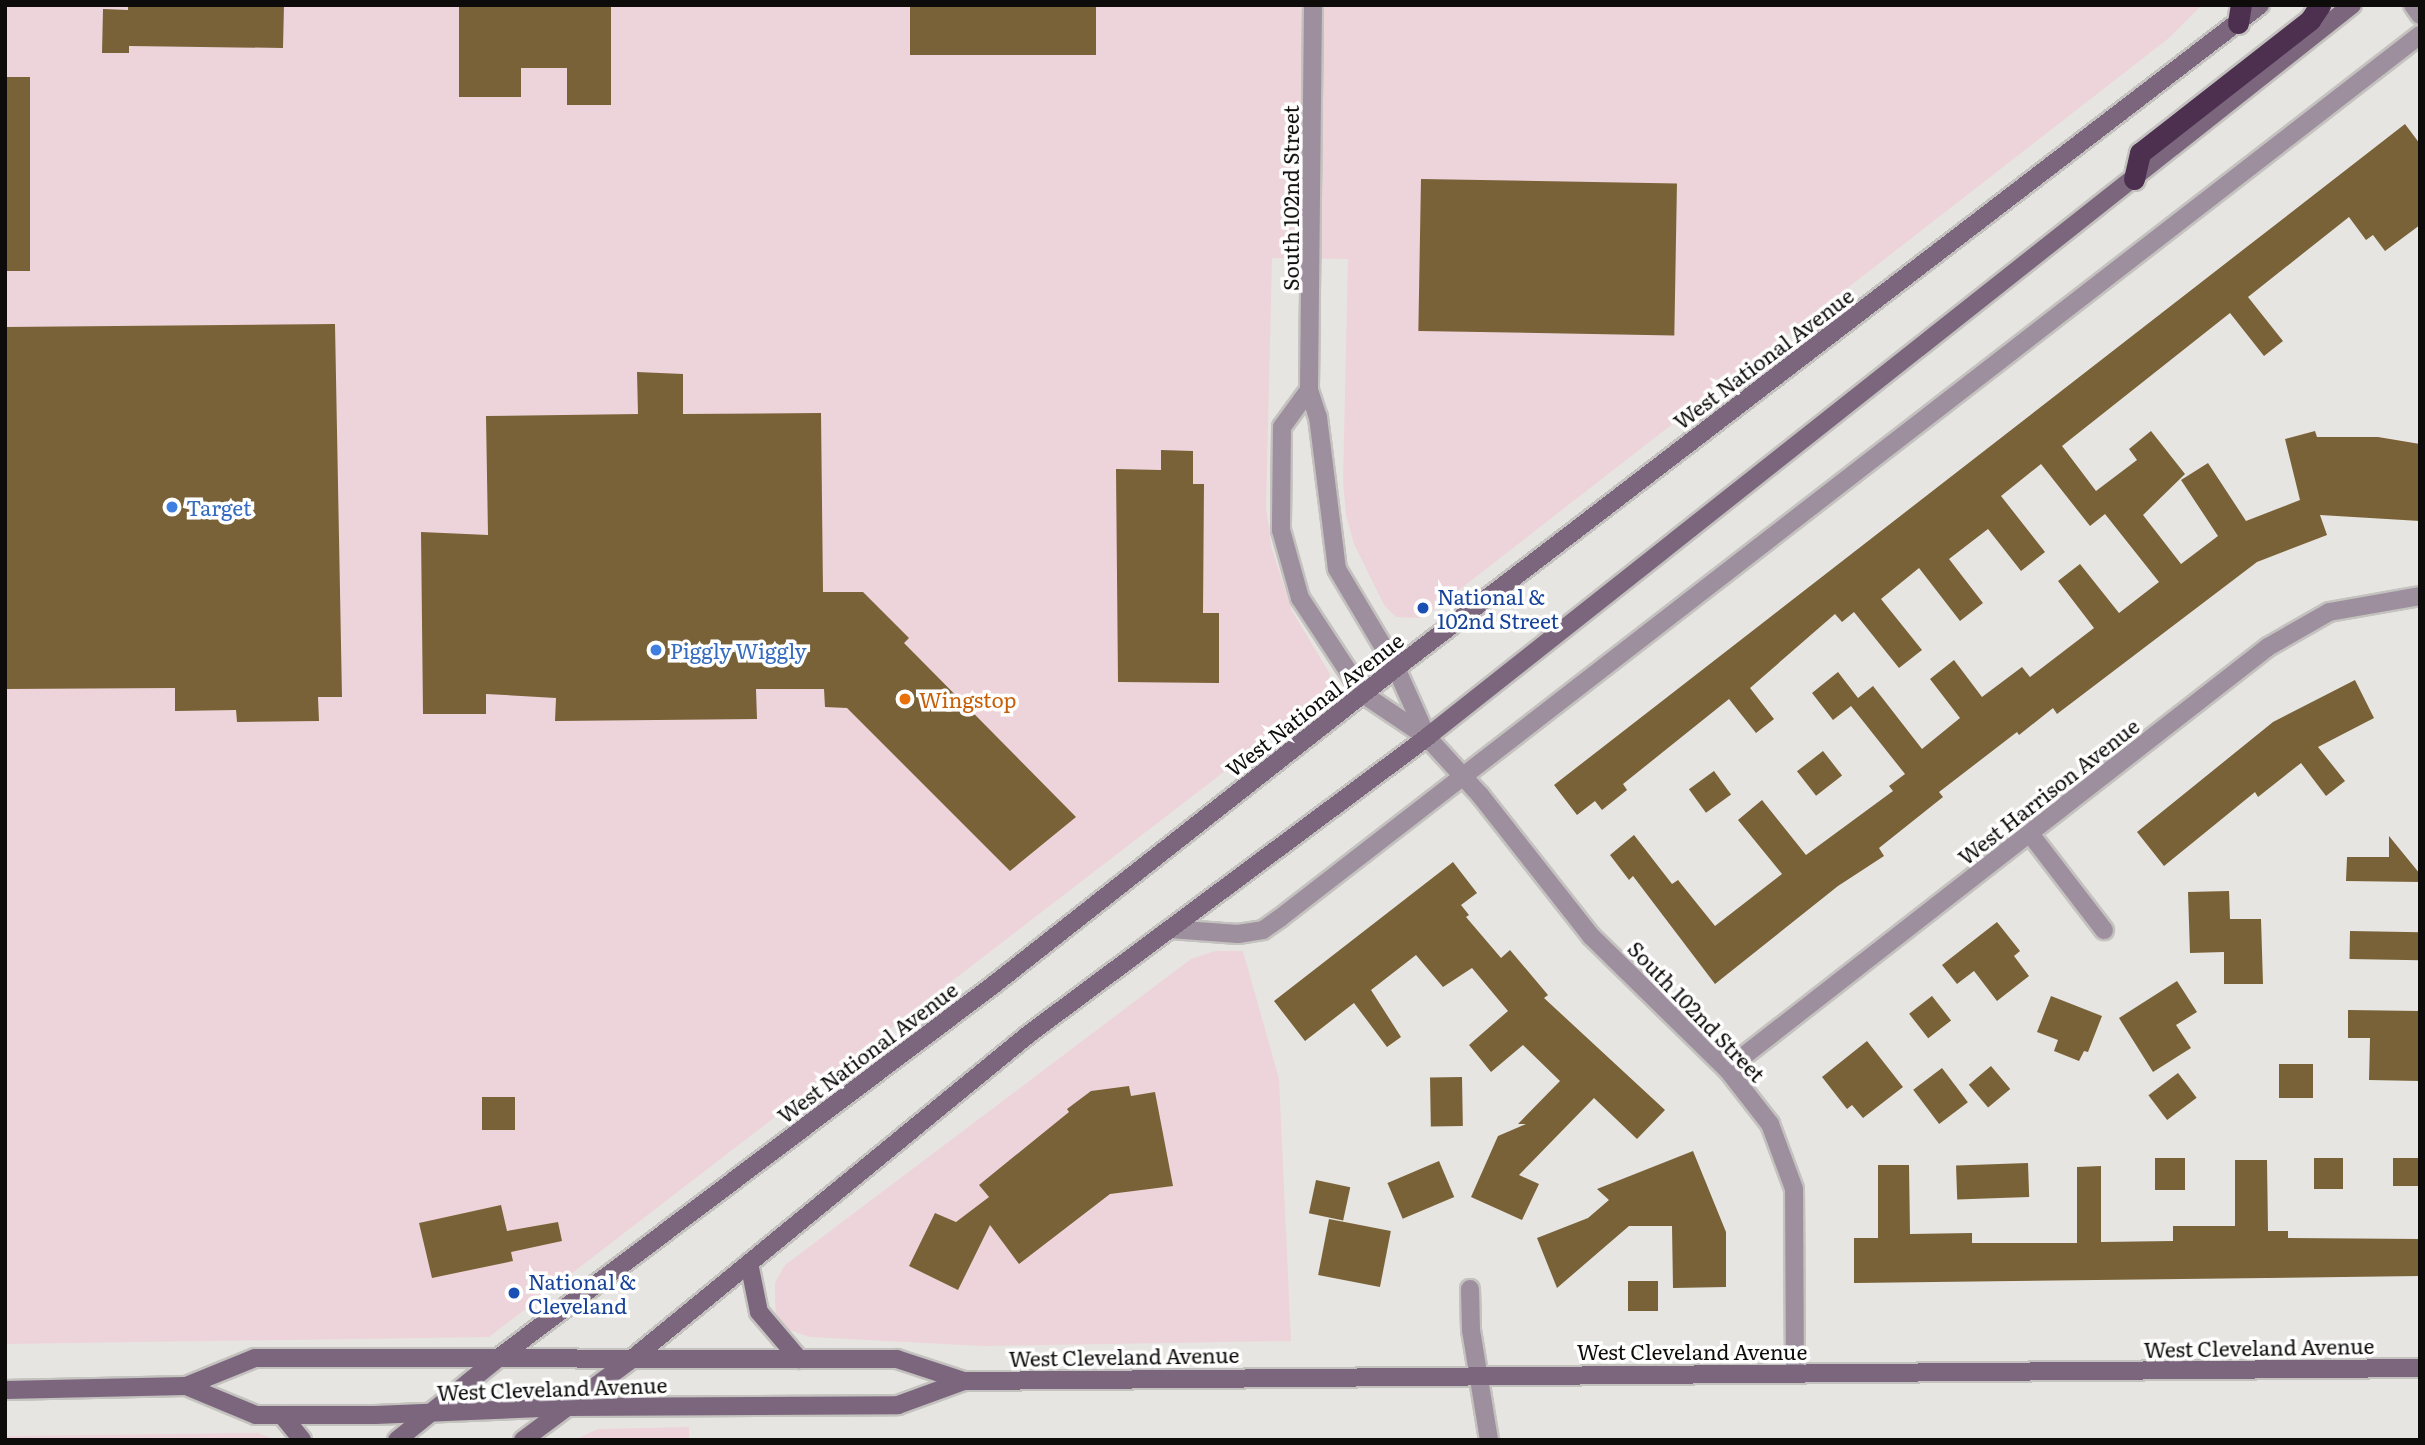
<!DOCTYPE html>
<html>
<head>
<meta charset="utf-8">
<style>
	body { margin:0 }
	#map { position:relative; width:2425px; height:1445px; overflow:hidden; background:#e7e5e1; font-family:Literata,serif }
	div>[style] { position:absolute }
	.commercial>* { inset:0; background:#edd4da }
	.building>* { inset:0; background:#796238; transform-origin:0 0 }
	.roads { filter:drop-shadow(2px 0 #c4c2bf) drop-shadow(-2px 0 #c4c2bf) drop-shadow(0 2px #c4c2bf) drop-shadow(0 -2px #c4c2bf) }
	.street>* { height:18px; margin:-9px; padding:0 9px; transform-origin:9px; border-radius:9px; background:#9e8f9f }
	.secondary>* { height:18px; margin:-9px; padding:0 9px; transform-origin:9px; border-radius:9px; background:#7b667d }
	.highway>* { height:21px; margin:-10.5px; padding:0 10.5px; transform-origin:10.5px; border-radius:10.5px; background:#4d3050 }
	.dots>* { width:19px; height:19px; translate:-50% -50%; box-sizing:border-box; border:4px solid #fff; border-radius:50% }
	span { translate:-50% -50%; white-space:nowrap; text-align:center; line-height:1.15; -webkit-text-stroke:7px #fff; paint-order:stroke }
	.street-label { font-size:21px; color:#0d0c0b }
	.shop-label { font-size:21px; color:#366cbe }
	.left { translate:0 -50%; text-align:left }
	.transit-label { font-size:21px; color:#164399 }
	.food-label { font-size:21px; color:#c56008 }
	.frame { position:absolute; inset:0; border:7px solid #0d0c0b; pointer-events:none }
</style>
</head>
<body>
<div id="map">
	<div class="commercial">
		<div style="clip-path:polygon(5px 5px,2202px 5px,2169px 38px,1423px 618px,1396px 617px,1384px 605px,1354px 544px,1346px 515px,1343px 480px,1348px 259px,1272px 258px,1266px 508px,1272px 549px,1292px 611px,1330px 674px,1324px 695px,489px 1337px,5px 1344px)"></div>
		<div style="clip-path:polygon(1215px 951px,1243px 951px,1279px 1079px,1291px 1341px,982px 1346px,810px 1337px,786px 1329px,776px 1313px,775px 1301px,775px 1283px,785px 1265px,1191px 959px)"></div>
		<div style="clip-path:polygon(689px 1427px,689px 1440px,574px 1440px,598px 1429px)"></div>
		<div style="clip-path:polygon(258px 1433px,277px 1440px,5px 1440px,5px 1436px)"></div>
	</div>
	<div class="building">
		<div style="clip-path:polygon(128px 5px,284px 5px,283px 48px,129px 46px,129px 53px,102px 53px,103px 9px,128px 10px)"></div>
		<div style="clip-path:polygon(459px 5px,611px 5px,611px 105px,567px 105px,567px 68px,521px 68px,521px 97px,459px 97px)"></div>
		<div style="left:910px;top:5px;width:186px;height:50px"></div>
		<div style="left:5px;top:77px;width:25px;height:194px"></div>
		<div style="clip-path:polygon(2405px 124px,2420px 144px,2420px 225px,2385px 251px,2373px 235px,2366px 240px,2349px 217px,2248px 297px,2283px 341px,2264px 356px,2230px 313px,2062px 446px,2096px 491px,2137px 460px,2129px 449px,2151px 431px,2185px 474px,2143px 515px,2181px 564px,2218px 536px,2181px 480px,2208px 463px,2246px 521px,2300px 500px,2285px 439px,2315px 431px,2317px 437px,2378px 437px,2420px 444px,2420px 521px,2320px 515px,2327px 535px,2257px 562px,2057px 714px,2053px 708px,2019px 735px,2017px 732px,1939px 792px,1943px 797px,1879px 848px,1884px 856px,1838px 886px,1715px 984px,1633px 876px,1629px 880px,1610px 855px,1634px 835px,1672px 884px,1678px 880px,1715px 926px,1782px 874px,1738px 820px,1762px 800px,1806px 855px,1893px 791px,1889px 786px,1905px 774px,1851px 706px,1833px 720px,1812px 693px,1838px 672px,1858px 698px,1873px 686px,1922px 749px,1960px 718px,1930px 679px,1954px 660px,1982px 697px,2022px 667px,2030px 677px,2094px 628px,2058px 581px,2080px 564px,2119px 613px,2159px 582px,2105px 514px,2090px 526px,2041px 464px,2001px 496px,2045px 552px,2021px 571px,1988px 529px,1949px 559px,1983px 603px,1960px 621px,1919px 568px,1881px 599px,1922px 650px,1899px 668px,1854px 612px,1842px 622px,1835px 614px,1750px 688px,1774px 719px,1756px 733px,1729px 699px,1623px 784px,1627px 790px,1602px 810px,1595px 801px,1577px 815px,1554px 785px)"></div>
		<div style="left:1421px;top:179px;width:256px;height:152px;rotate:1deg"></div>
		<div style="clip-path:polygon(335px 324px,342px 697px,318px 697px,319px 721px,237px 722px,236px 710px,175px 711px,175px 688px,5px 689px,5px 327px)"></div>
		<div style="clip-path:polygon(637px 372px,683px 374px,683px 414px,821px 413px,823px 592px,863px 592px,909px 638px,904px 643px,1076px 817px,1010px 871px,847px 708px,825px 707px,824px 689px,756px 689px,757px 719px,555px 721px,556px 698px,486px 694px,486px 714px,423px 714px,421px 532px,488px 535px,486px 416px,638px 414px)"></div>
		<div style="clip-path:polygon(1161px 450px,1193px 451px,1193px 484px,1204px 484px,1203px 613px,1219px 613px,1219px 683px,1118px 682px,1116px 469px,1161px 470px)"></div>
		<div style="clip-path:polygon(2355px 680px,2374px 718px,2318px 747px,2345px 781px,2326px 796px,2301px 763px,2258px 797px,2255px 792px,2164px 866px,2137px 832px,2273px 722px)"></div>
		<div style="left:1823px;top:751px;width:31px;height:33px;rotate:52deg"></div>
		<div style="left:1714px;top:771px;width:29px;height:31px;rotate:54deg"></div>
		<div style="clip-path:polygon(2389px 836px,2420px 874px,2420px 882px,2346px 881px,2347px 857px,2389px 857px)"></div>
		<div style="clip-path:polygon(1453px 862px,1477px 893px,1461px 905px,1469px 915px,1466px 917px,1501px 958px,1510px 950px,1548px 995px,1544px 998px,1665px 1110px,1637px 1139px,1594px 1098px,1519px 1175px,1539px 1184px,1522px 1220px,1471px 1197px,1498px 1136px,1526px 1124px,1518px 1124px,1560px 1081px,1523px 1045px,1491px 1072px,1469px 1045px,1508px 1011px,1472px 968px,1443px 987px,1416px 955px,1371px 990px,1401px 1037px,1387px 1047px,1354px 1003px,1305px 1041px,1274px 1001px)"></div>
		<div style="clip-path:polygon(2229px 891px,2230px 919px,2261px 919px,2263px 984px,2224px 984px,2224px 952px,2190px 953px,2188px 892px)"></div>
		<div style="clip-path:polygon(1997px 922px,2020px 951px,2014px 956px,2029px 976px,1997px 1001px,1974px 971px,1957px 984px,1942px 965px)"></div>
		<div style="left:2350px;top:931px;width:70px;height:28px;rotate:1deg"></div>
		<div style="clip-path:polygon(2177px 981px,2197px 1012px,2176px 1025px,2191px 1048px,2153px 1072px,2119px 1018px)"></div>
		<div style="left:1932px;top:996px;width:31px;height:29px;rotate:52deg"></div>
		<div style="clip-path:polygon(2051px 996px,2102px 1016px,2088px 1052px,2084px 1051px,2079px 1061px,2054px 1051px,2058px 1040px,2037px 1032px)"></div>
		<div style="clip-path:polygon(2348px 1010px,2420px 1011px,2420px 1081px,2369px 1080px,2370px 1038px,2348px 1038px)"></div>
		<div style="clip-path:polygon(1867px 1041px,1903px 1087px,1863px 1118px,1852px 1105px,1847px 1109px,1822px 1077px)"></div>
		<div style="left:2279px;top:1064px;width:34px;height:34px"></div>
		<div style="left:1991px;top:1066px;width:30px;height:29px;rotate:50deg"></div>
		<div style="left:1942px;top:1068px;width:43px;height:36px;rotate:53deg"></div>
		<div style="left:2178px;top:1073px;width:31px;height:37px;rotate:53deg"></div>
		<div style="left:1462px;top:1077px;width:49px;height:32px;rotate:89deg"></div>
		<div style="clip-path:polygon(1129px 1086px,1131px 1096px,1155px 1092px,1173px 1186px,1110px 1194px,1019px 1264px,990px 1225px,958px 1290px,909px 1266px,935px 1213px,956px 1222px,989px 1197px,979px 1185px,1069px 1112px,1067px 1109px,1091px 1091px)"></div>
		<div style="left:482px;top:1097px;width:33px;height:33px"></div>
		<div style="clip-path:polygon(1693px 1151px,1726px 1232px,1726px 1287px,1673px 1288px,1672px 1226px,1629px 1226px,1557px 1288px,1537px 1238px,1588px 1218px,1609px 1200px,1597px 1189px)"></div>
		<div style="left:2155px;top:1158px;width:30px;height:32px"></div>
		<div style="left:2314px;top:1158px;width:29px;height:31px"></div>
		<div style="left:2393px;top:1158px;width:27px;height:28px"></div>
		<div style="clip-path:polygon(2235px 1160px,2267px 1160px,2268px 1231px,2288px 1231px,2288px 1238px,2420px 1239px,2420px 1276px,1854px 1283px,1854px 1238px,1878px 1238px,1878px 1165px,1909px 1165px,1910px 1234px,1972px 1233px,1972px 1243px,2077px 1243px,2077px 1167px,2101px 1166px,2101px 1242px,2173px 1241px,2173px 1226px,2235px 1226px)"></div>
		<div style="left:1439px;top:1161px;width:39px;height:56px;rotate:67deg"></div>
		<div style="left:2028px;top:1163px;width:34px;height:72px;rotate:88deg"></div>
		<div style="left:1316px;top:1180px;width:35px;height:34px;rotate:12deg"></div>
		<div style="clip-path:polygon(501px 1205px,507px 1231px,558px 1222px,562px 1241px,511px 1252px,513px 1261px,432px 1278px,419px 1223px)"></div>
		<div style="left:1329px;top:1219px;width:63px;height:57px;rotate:11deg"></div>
		<div style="left:1658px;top:1281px;width:30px;height:30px;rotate:90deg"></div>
	</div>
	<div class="roads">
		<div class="street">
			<div style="left:1313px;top:5px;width:385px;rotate:90.6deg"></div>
			<div style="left:1309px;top:390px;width:28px;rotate:72deg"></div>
			<div style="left:1318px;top:417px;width:153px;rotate:82.9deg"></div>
			<div style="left:1337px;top:569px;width:115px;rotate:59.2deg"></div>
			<div style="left:1396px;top:668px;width:76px;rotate:65.8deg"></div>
			<div style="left:2413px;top:5px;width:12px;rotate:55deg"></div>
			<div style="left:1309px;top:390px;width:46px;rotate:126.1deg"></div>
			<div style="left:1282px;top:427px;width:103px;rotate:90.6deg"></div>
			<div style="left:1281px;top:530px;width:71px;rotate:74.4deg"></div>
			<div style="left:1300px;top:598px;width:115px;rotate:56.7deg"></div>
			<div style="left:1363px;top:694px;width:77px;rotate:33.9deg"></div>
			<div style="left:1427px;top:737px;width:79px;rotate:47.6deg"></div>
			<div style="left:1480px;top:795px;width:179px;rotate:51.8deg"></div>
			<div style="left:1591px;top:936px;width:190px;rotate:44.4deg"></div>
			<div style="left:1727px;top:1069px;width:70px;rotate:52deg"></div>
			<div style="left:1770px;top:1124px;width:69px;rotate:69.7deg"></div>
			<div style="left:1794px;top:1189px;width:185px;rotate:89.7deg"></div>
			<div style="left:2031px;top:835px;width:120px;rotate:52.5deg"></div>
			<div style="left:1170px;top:929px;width:68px;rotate:4.2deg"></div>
			<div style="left:1238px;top:934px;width:25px;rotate:-9deg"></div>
			<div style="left:1263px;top:930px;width:21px;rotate:-35deg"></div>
			<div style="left:1280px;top:918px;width:1442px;rotate:-37.76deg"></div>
			<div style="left:1727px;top:1069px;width:686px;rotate:-37.96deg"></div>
			<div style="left:2268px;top:647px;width:70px;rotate:-29.8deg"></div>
			<div style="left:2329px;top:612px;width:92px;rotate:-10deg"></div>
			<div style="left:1470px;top:1289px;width:41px;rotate:88.6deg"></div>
			<div style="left:1471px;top:1330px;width:111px;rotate:80.7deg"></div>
		</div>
		<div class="secondary">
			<div style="left:749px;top:1263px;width:50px;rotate:78.5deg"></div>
			<div style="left:759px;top:1312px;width:62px;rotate:49.6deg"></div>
			<div style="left:186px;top:1386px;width:76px;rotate:22.5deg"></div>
			<div style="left:256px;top:1415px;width:119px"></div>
			<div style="left:375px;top:1415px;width:191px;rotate:-2.4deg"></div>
			<div style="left:566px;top:1407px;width:332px;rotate:-0.3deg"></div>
			<div style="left:898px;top:1405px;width:70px;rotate:-20deg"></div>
			<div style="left:964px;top:1381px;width:1456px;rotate:-0.51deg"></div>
			<div style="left:5px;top:1390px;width:181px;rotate:-1.3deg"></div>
			<div style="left:186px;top:1386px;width:74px;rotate:-22.1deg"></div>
			<div style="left:255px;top:1358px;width:642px;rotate:0.09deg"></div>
			<div style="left:897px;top:1359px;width:71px;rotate:18.2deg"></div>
			<div style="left:282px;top:1415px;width:32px;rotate:51deg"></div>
			<div style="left:397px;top:1440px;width:129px;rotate:-39deg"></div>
			<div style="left:497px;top:1359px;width:620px;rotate:-37deg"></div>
			<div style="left:992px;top:986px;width:514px;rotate:-38.21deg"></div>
			<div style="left:1396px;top:668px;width:1089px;rotate:-37.5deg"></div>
			<div style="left:523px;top:1440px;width:136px;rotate:-36.6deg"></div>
			<div style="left:632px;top:1359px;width:513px;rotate:-39.31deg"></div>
			<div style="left:1029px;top:1034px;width:497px;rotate:-36.7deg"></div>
			<div style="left:1427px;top:737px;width:1180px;rotate:-38.36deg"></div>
		</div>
		<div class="highway">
			<div style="left:2238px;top:23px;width:18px;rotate:-81deg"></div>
			<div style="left:2134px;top:179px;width:27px;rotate:-77deg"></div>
			<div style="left:2140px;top:153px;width:216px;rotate:-38deg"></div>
			<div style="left:2310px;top:20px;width:18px;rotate:-56deg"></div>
		</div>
	</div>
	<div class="dots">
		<div style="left:172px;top:507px;background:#3f7fe0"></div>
		<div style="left:1423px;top:608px;background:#1a4fb4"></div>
		<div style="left:656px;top:650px;background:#3f7fe0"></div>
		<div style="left:905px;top:699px;background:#e8710a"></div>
		<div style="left:514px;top:1293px;background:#1a4fb4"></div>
	</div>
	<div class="street-label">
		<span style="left:1290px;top:198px;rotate:-90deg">South 102nd Street</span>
		<span style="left:1763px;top:358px;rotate:-37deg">West National Avenue</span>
		<span style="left:1314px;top:704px;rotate:-38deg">West National Avenue</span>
		<span style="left:2048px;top:791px;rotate:-38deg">West Harrison Avenue</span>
		<span style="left:1697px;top:1011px;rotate:46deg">South 102nd Street</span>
		<span style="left:867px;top:1052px;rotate:-37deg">West National Avenue</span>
		<span style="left:2259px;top:1347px;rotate:-1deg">West Cleveland Avenue</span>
		<span style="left:1692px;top:1351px">West Cleveland Avenue</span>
		<span style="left:1124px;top:1356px;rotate:-1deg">West Cleveland Avenue</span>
		<span style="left:552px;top:1388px;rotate:-2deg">West Cleveland Avenue</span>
	</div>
	<div class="shop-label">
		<span class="left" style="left:186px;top:507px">Target</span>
		<span class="left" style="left:670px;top:650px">Piggly Wiggly</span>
	</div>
	<div class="transit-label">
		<span class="left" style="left:1437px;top:608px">National &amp;<br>102nd Street</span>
		<span class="left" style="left:528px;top:1293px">National &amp;<br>Cleveland</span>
	</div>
	<div class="food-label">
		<span class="left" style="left:919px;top:699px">Wingstop</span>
	</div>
	<div class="frame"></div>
</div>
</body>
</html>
